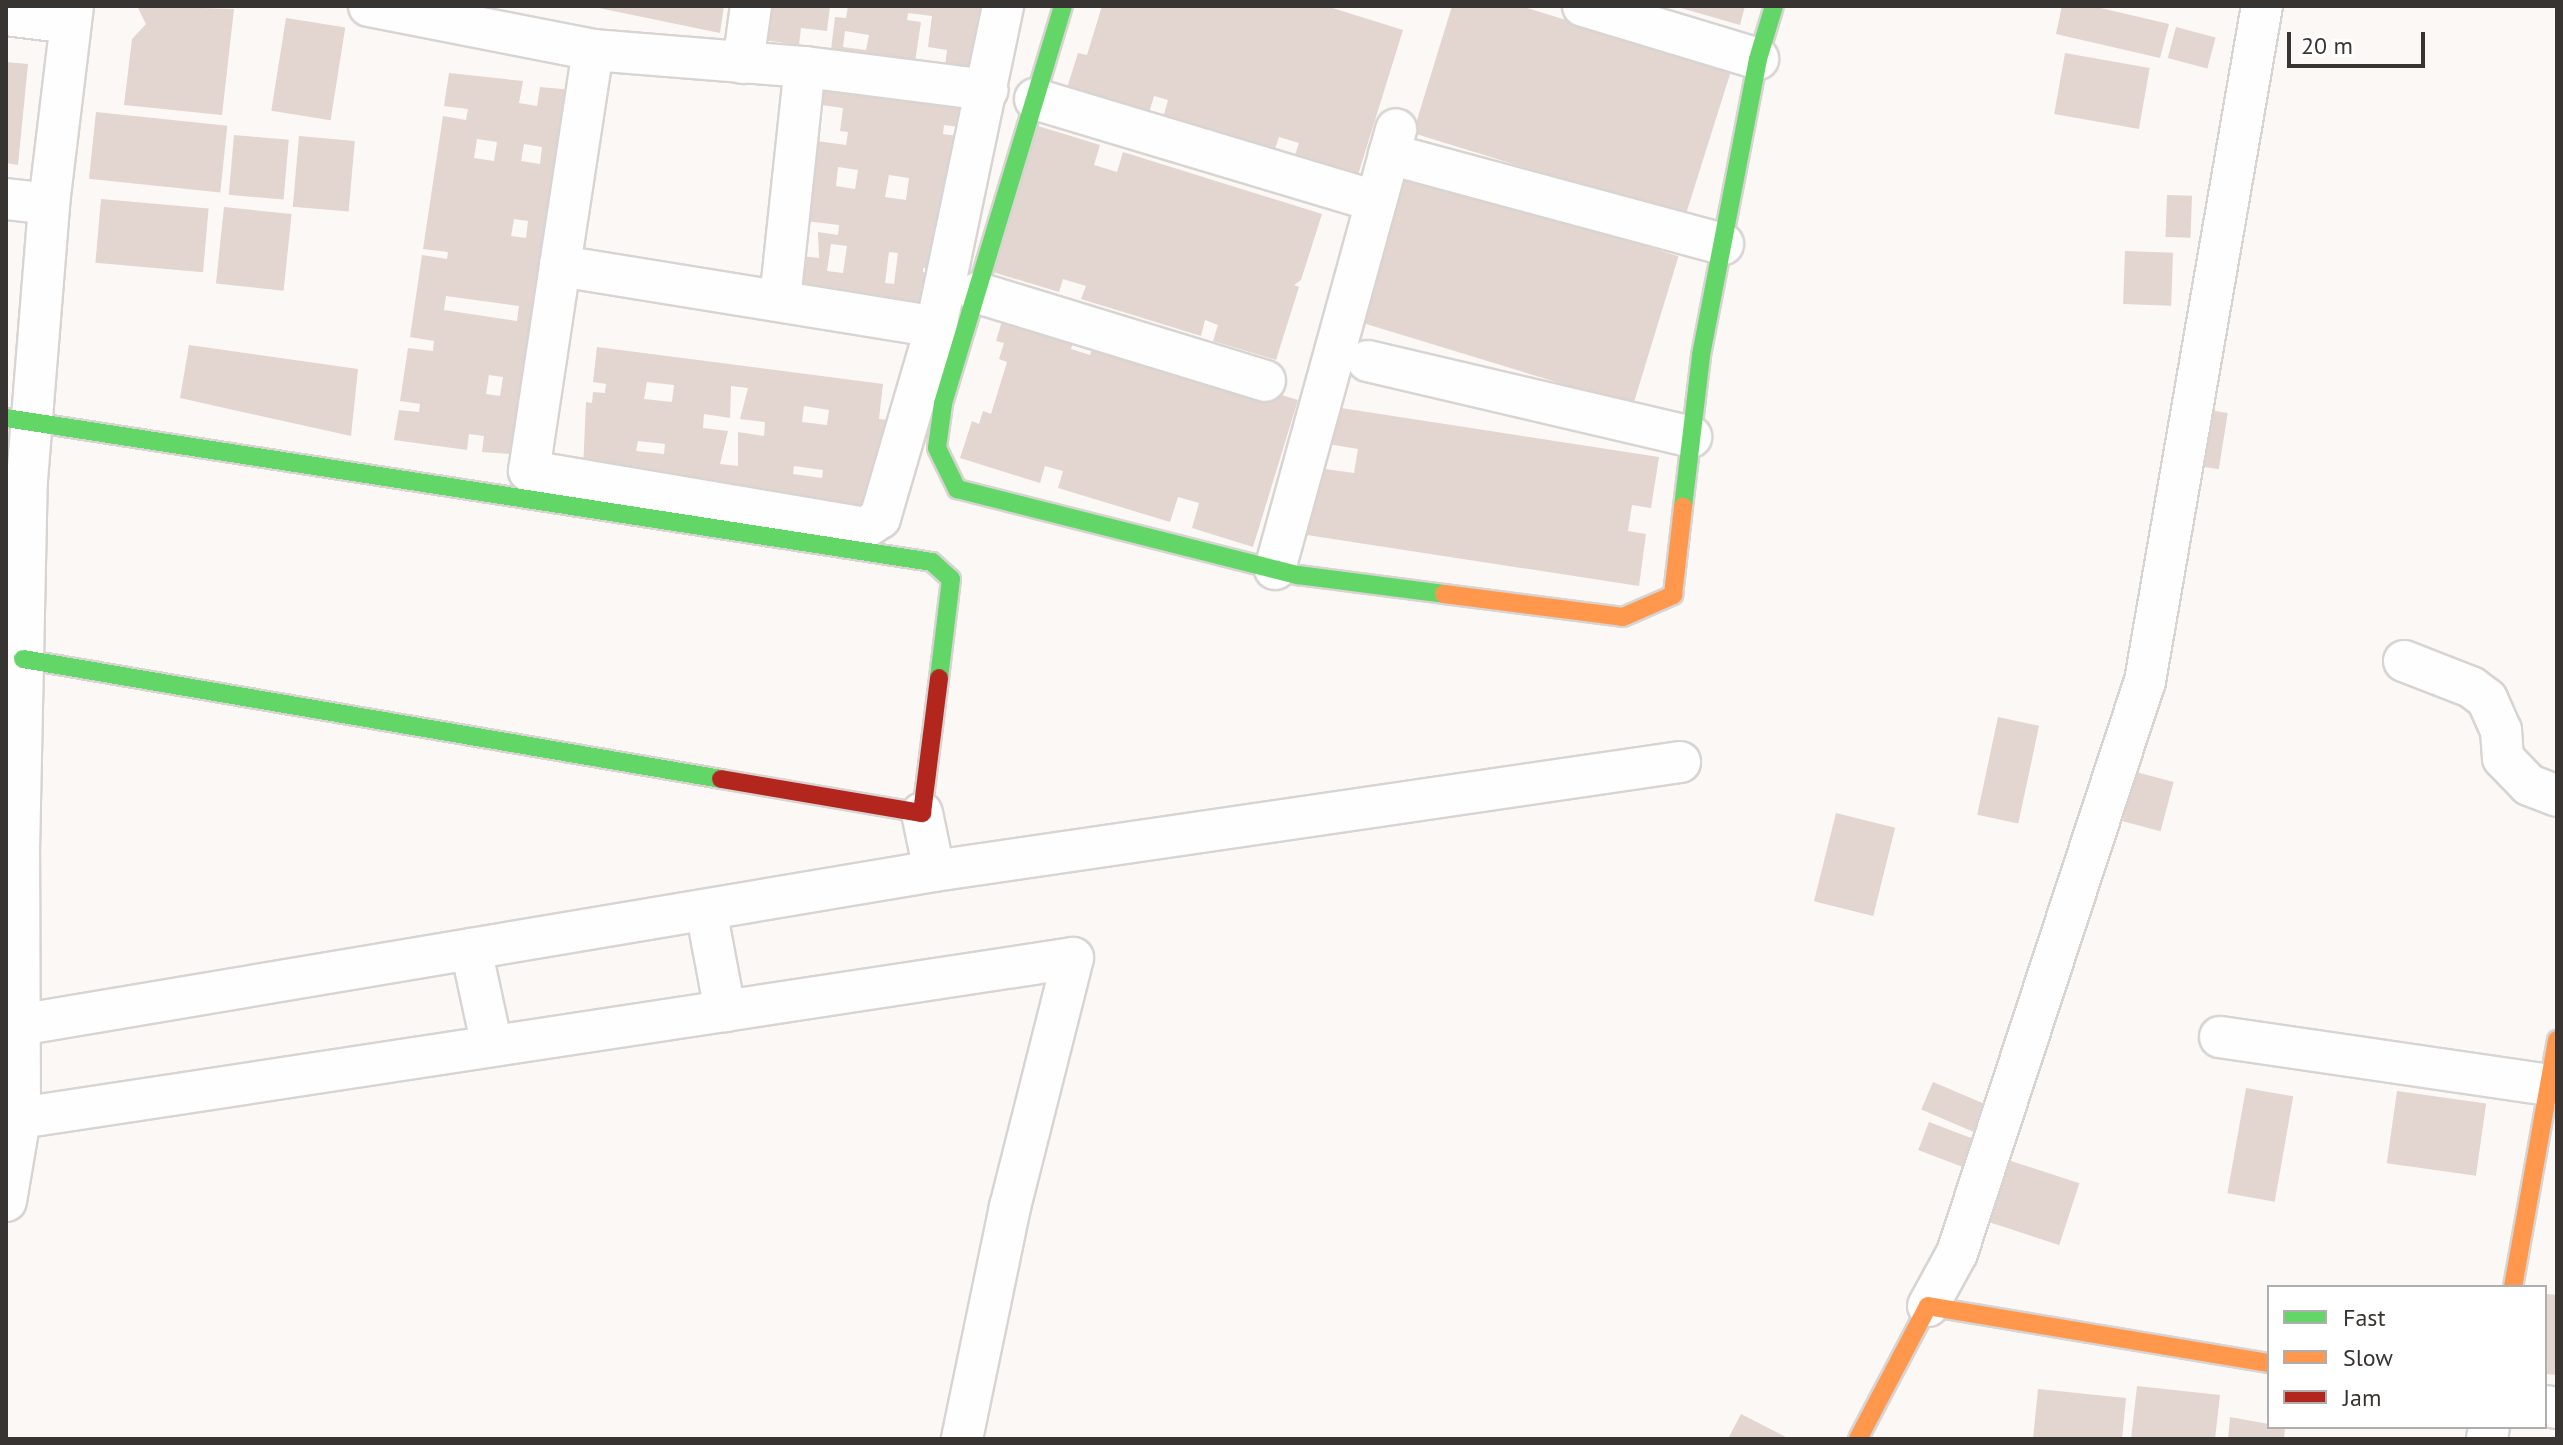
<!DOCTYPE html>
<html>
<head>
<meta charset="utf-8">
<style>
	body { margin:0 }
	#map { position:relative; width:2563px; height:1445px; overflow:hidden; background:#fcf8f6; font-family:"PT Sans",sans-serif }
	div>[style] { position:absolute }
	.building>* { inset:0; background:#e3d5cf; transform-origin:0 0 }
	.roads { filter:drop-shadow(2px 0 #d8d4d2) drop-shadow(-2px 0 #d8d4d2) drop-shadow(0 2px #d8d4d2) drop-shadow(0 -2px #d8d4d2) }
	.street>* { height:40px; margin:-20px; padding:0 20px; transform-origin:20px; border-radius:20px; background:#fffefe }
	.fast>* { height:18px; margin:-9px; padding:0 9px; transform-origin:9px; border-radius:9px; background:#63d668 }
	.slow>* { height:18px; margin:-9px; padding:0 9px; transform-origin:9px; border-radius:9px; background:#ff974d }
	.jam>* { height:18px; margin:-9px; padding:0 9px; transform-origin:9px; border-radius:9px; background:#b3261e }
	span { translate:-50% -50%; white-space:nowrap; text-align:center; line-height:1.15; -webkit-text-stroke:8px #fff; paint-order:stroke }
	.frame { position:absolute; inset:0; border:8px solid #383432; pointer-events:none }
	.legend { position:absolute; left:2267px; top:1285px; width:280px; height:144px; box-sizing:border-box; background:#fff; border:2px solid #afaead; margin:0; padding:10px 14px; list-style:none; font-size:24px; color:#383432 }
	.legend li { display:flex; align-items:center; gap:16px; height:40px }
	.legend b { width:40px; border:2px solid #afaead }
	.scale { position:absolute; left:2287px; top:32px; width:138px; height:36px; box-sizing:border-box; border:4px solid #383432; border-top:0; padding-left:10px; font-size:24px; line-height:28px; white-space:nowrap; color:#383432; -webkit-text-stroke:6px #fff; paint-order:stroke }
</style>
</head>
<body>
<div id="map">
	<div class="building">
		<div style="clip-path:polygon(137px 6px,234px 9px,222px 115px,124px 105px,132px 39px,146px 24px)"></div>
		<div style="clip-path:polygon(589px 6px,724px 6px,720px 33px)"></div>
		<div style="clip-path:polygon(768px 6px,830px 6px,827px 31px,801px 28px,799px 45px,763px 40px)"></div>
		<div style="clip-path:polygon(evenodd,848px 6px,983px 6px,981px 71px,945px 66px,947px 50px,928px 47px,932px 16px,908px 13px,907px 20px,921px 22px,915px 62px,831px 50px,835px 17px,846px 18px,848px 6px,845px 31px,869px 35px,866px 50px,843px 47px,845px 31px)"></div>
		<div style="clip-path:polygon(1102px 6px,1326px 6px,1403px 30px,1357px 178px,1294px 158px,1299px 143px,1279px 137px,1274px 152px,1163px 118px,1168px 100px,1154px 96px,1149px 113px,1067px 88px,1078px 53px,1087px 55px)"></div>
		<div style="clip-path:polygon(1452px 6px,1521px 6px,1731px 71px,1685px 217px,1413px 133px)"></div>
		<div style="clip-path:polygon(1674px 6px,1745px 6px,1740px 25px)"></div>
		<div style="clip-path:polygon(2062px 6px,2092px 6px,2169px 24px,2160px 58px,2056px 34px)"></div>
		<div style="left:286px;top:18px;width:60px;height:94px;rotate:9deg"></div>
		<div style="left:2176px;top:27px;width:41px;height:32px;rotate:15deg"></div>
		<div style="left:2065px;top:53px;width:86px;height:62px;rotate:10deg"></div>
		<div style="clip-path:polygon(6px 62px,28px 64px,18px 165px,6px 163px)"></div>
		<div style="clip-path:polygon(evenodd,449px 73px,523px 81px,519px 103px,537px 106px,540px 87px,573px 90px,510px 454px,482px 452px,484px 436px,469px 434px,467px 450px,394px 440px,399px 410px,419px 412px,420px 404px,400px 401px,408px 348px,433px 351px,434px 341px,410px 337px,422px 255px,447px 259px,448px 252px,423px 249px,443px 116px,466px 120px,468px 109px,444px 106px,449px 73px,477px 139px,497px 142px,494px 161px,474px 158px,477px 139px,449px 73px,524px 144px,542px 147px,540px 164px,521px 161px,524px 144px,449px 73px,514px 219px,528px 221px,526px 238px,511px 236px,514px 219px,449px 73px,446px 296px,519px 306px,517px 321px,444px 310px,446px 296px,449px 73px,489px 375px,503px 377px,500px 396px,486px 394px,489px 375px)"></div>
		<div style="clip-path:polygon(evenodd,825px 81px,963px 100px,959px 127px,944px 125px,943px 134px,958px 136px,939px 270px,923px 268px,923px 272px,938px 275px,934px 306px,796px 288px,801px 256px,819px 258px,818px 232px,838px 235px,839px 225px,806px 221px,817px 141px,846px 145px,848px 132px,840px 131px,843px 108px,822px 105px,825px 81px,838px 167px,858px 170px,855px 189px,836px 186px,838px 167px,825px 81px,889px 175px,909px 178px,906px 200px,885px 197px,889px 175px,825px 81px,831px 244px,847px 246px,843px 273px,827px 271px,831px 244px,825px 81px,889px 252px,898px 253px,894px 284px,885px 283px,889px 252px)"></div>
		<div style="left:96px;top:112px;width:132px;height:67px;rotate:6deg"></div>
		<div style="clip-path:polygon(1035px 125px,1100px 145px,1094px 165px,1117px 172px,1123px 152px,1322px 214px,1301px 280px,1294px 285px,1299px 287px,1276px 360px,1213px 341px,1218px 325px,1205px 320px,1201px 336px,1081px 299px,1086px 286px,1063px 279px,1059px 292px,989px 271px)"></div>
		<div style="left:234px;top:135px;width:55px;height:60px;rotate:5deg"></div>
		<div style="left:299px;top:136px;width:56px;height:71px;rotate:5deg"></div>
		<div style="left:1406px;top:173px;width:285px;height:156px;rotate:17deg"></div>
		<div style="left:2167px;top:195px;width:25px;height:42px;rotate:2deg"></div>
		<div style="left:101px;top:199px;width:108px;height:64px;rotate:5deg"></div>
		<div style="left:224px;top:207px;width:68px;height:77px;rotate:6deg"></div>
		<div style="left:2125px;top:251px;width:48px;height:53px;rotate:2deg"></div>
		<div style="clip-path:polygon(1005px 311px,1076px 333px,1071px 349px,1090px 355px,1096px 338px,1298px 400px,1253px 547px,1192px 528px,1199px 503px,1178px 497px,1170px 522px,1058px 488px,1063px 471px,1045px 466px,1040px 483px,960px 458px,972px 421px,979px 424px,983px 411px,991px 414px,1007px 362px,999px 359px,1004px 343px,996px 341px)"></div>
		<div style="clip-path:polygon(189px 345px,358px 369px,351px 436px,180px 398px)"></div>
		<div style="clip-path:polygon(evenodd,597px 347px,883px 384px,879px 419px,888px 420px,867px 513px,836px 509px,837px 502px,824px 500px,823px 510px,583px 470px,586px 402px,592px 403px,593px 392px,605px 393px,606px 384px,593px 382px,597px 347px,647px 382px,674px 385px,672px 402px,644px 399px,647px 382px,597px 347px,731px 386px,748px 388px,740px 419px,765px 422px,764px 436px,738px 432px,738px 466px,720px 464px,728px 431px,703px 428px,704px 414px,730px 418px,731px 386px,597px 347px,804px 406px,829px 410px,827px 425px,802px 422px,804px 406px,597px 347px,638px 441px,665px 444px,664px 454px,636px 451px,638px 441px,597px 347px,794px 466px,823px 470px,822px 478px,793px 474px,794px 466px)"></div>
		<div style="clip-path:polygon(1328px 406px,1659px 457px,1651px 508px,1632px 505px,1628px 531px,1646px 534px,1639px 586px,1307px 535px,1318px 468px,1354px 473px,1358px 449px,1322px 443px)"></div>
		<div style="left:2203px;top:409px;width:25px;height:57px;rotate:9deg"></div>
		<div style="left:1998px;top:717px;width:42px;height:100px;rotate:12deg"></div>
		<div style="left:2136px;top:772px;width:39px;height:51px;rotate:15deg"></div>
		<div style="left:1836px;top:813px;width:61px;height:91px;rotate:14deg"></div>
		<div style="left:1933px;top:1082px;width:57px;height:30px;rotate:23deg"></div>
		<div style="left:2246px;top:1088px;width:48px;height:107px;rotate:10deg"></div>
		<div style="left:2397px;top:1091px;width:90px;height:73px;rotate:8deg"></div>
		<div style="left:1929px;top:1122px;width:47px;height:30px;rotate:21deg"></div>
		<div style="left:2008px;top:1160px;width:75px;height:65px;rotate:18deg"></div>
		<div style="clip-path:polygon(2547px 1294px,2557px 1295px,2557px 1375px,2545px 1374px)"></div>
		<div style="clip-path:polygon(2137px 1386px,2220px 1395px,2215px 1439px,2131px 1439px)"></div>
		<div style="clip-path:polygon(2038px 1389px,2126px 1398px,2122px 1439px,2033px 1439px)"></div>
		<div style="clip-path:polygon(1741px 1414px,1790px 1439px,1728px 1439px)"></div>
		<div style="clip-path:polygon(2230px 1417px,2285px 1427px,2284px 1439px,2228px 1439px)"></div>
	</div>
	<div class="roads">
		<div class="street">
			<div style="left:369px;top:6px;width:228px;rotate:11.1deg"></div>
			<div style="left:593px;top:50px;width:213px;rotate:4.6deg"></div>
			<div style="left:805px;top:67px;width:184px;rotate:7.2deg"></div>
			<div style="left:1583px;top:6px;width:183px;rotate:16.8deg"></div>
			<div style="left:6px;top:15px;width:64px;rotate:7.1deg"></div>
			<div style="left:593px;top:50px;width:219px;rotate:98.7deg"></div>
			<div style="left:560px;top:266px;width:381px;rotate:9.2deg"></div>
			<div style="left:743px;top:63px;width:58px;rotate:-82deg"></div>
			<div style="left:1035px;top:99px;width:356px;rotate:16.7deg"></div>
			<div style="left:1389px;top:154px;width:346px;rotate:15.1deg"></div>
			<div style="left:6px;top:199px;width:43px;rotate:6.6deg"></div>
			<div style="left:49px;top:204px;width:199px;rotate:-83.1deg"></div>
			<div style="left:560px;top:266px;width:207px;rotate:98.6deg"></div>
			<div style="left:529px;top:471px;width:341px;rotate:9.6deg"></div>
			<div style="left:865px;top:528px;width:18px;rotate:-34deg"></div>
			<div style="left:880px;top:518px;width:199px;rotate:-73.7deg"></div>
			<div style="left:936px;top:327px;width:328px;rotate:-78.2deg"></div>
			<div style="left:978px;top:293px;width:300px;rotate:17deg"></div>
			<div style="left:780px;top:300px;width:234px;rotate:-83.9deg"></div>
			<div style="left:1368px;top:361px;width:332px;rotate:13.2deg"></div>
			<div style="left:1275px;top:569px;width:456px;rotate:-74.6deg"></div>
			<div style="left:2404px;top:661px;width:72px;rotate:21.2deg"></div>
			<div style="left:2471px;top:687px;width:20px;rotate:37deg"></div>
			<div style="left:2487px;top:699px;width:34px;rotate:66deg"></div>
			<div style="left:2501px;top:730px;width:28px;rotate:86deg"></div>
			<div style="left:2503px;top:758px;width:37px;rotate:46deg"></div>
			<div style="left:2529px;top:785px;width:30px;rotate:21deg"></div>
			<div style="left:922px;top:813px;width:59px;rotate:78.3deg"></div>
			<div style="left:934px;top:871px;width:754px;rotate:-8.31deg"></div>
			<div style="left:706px;top:910px;width:103px;rotate:79.3deg"></div>
			<div style="left:471px;top:949px;width:99px;rotate:77.8deg"></div>
			<div style="left:19px;top:1025px;width:928px;rotate:-9.55deg"></div>
			<div style="left:2220px;top:1037px;width:341px;rotate:8.3deg"></div>
			<div style="left:20px;top:1118px;width:1065px;rotate:-8.64deg"></div>
			<div style="left:1073px;top:958px;width:257px;rotate:104.2deg"></div>
			<div style="left:1010px;top:1207px;width:237px;rotate:101.7deg"></div>
			<div style="left:6px;top:1201px;width:84px;rotate:-80.4deg"></div>
			<div style="left:20px;top:1118px;width:267px;rotate:-90.2deg"></div>
			<div style="left:19px;top:851px;width:371px;rotate:-88.8deg"></div>
			<div style="left:27px;top:480px;width:277px;rotate:-85.4deg"></div>
			<div style="left:1928px;top:1306px;width:60px;rotate:-61.3deg"></div>
			<div style="left:1957px;top:1253px;width:602px;rotate:-71.81deg"></div>
			<div style="left:2145px;top:681px;width:685px;rotate:-80.17deg"></div>
			<div style="left:2545px;top:1406px;width:12px;rotate:9deg"></div>
			<div style="left:2487px;top:1439px;width:12px;rotate:-81deg"></div>
		</div>
		<div class="fast">
			<div style="left:1063px;top:6px;width:416px;rotate:106.8deg"></div>
			<div style="left:943px;top:404px;width:44px;rotate:97.8deg"></div>
			<div style="left:937px;top:448px;width:46px;rotate:64deg"></div>
			<div style="left:957px;top:489px;width:352px;rotate:14.2deg"></div>
			<div style="left:1298px;top:575px;width:147px;rotate:7.4deg"></div>
			<div style="left:6px;top:418px;width:937px;rotate:8.84deg"></div>
			<div style="left:932px;top:562px;width:25px;rotate:42deg"></div>
			<div style="left:951px;top:579px;width:100px;rotate:96.9deg"></div>
			<div style="left:1683px;top:507px;width:153px;rotate:-83.2deg"></div>
			<div style="left:1701px;top:355px;width:301px;rotate:-79.1deg"></div>
			<div style="left:1758px;top:59px;width:55px;rotate:-73.2deg"></div>
			<div style="left:23px;top:659px;width:708px;rotate:9.75deg"></div>
		</div>
		<div class="slow">
			<div style="left:1444px;top:594px;width:180px;rotate:7.3deg"></div>
			<div style="left:1623px;top:617px;width:55px;rotate:-23.7deg"></div>
			<div style="left:1673px;top:595px;width:89px;rotate:-83.5deg"></div>
			<div style="left:2513px;top:1287px;width:251px;rotate:-79.9deg"></div>
			<div style="left:1858px;top:1439px;width:150px;rotate:-62.2deg"></div>
			<div style="left:1928px;top:1306px;width:346px;rotate:9.5deg"></div>
		</div>
		<div class="jam">
			<div style="left:721px;top:779px;width:204px;rotate:9.6deg"></div>
			<div style="left:922px;top:813px;width:136px;rotate:-82.8deg"></div>
		</div>
	</div>
	<div class="frame"></div>
	<ul class="legend">
	<li><b style="height:10px;background:#63d668"></b>Fast</li>
	<li><b style="height:10px;background:#ff974d"></b>Slow</li>
	<li><b style="height:10px;background:#b3261e"></b>Jam</li>
	</ul>
	<div class="scale">20 m</div>
</div>
</body>
</html>
